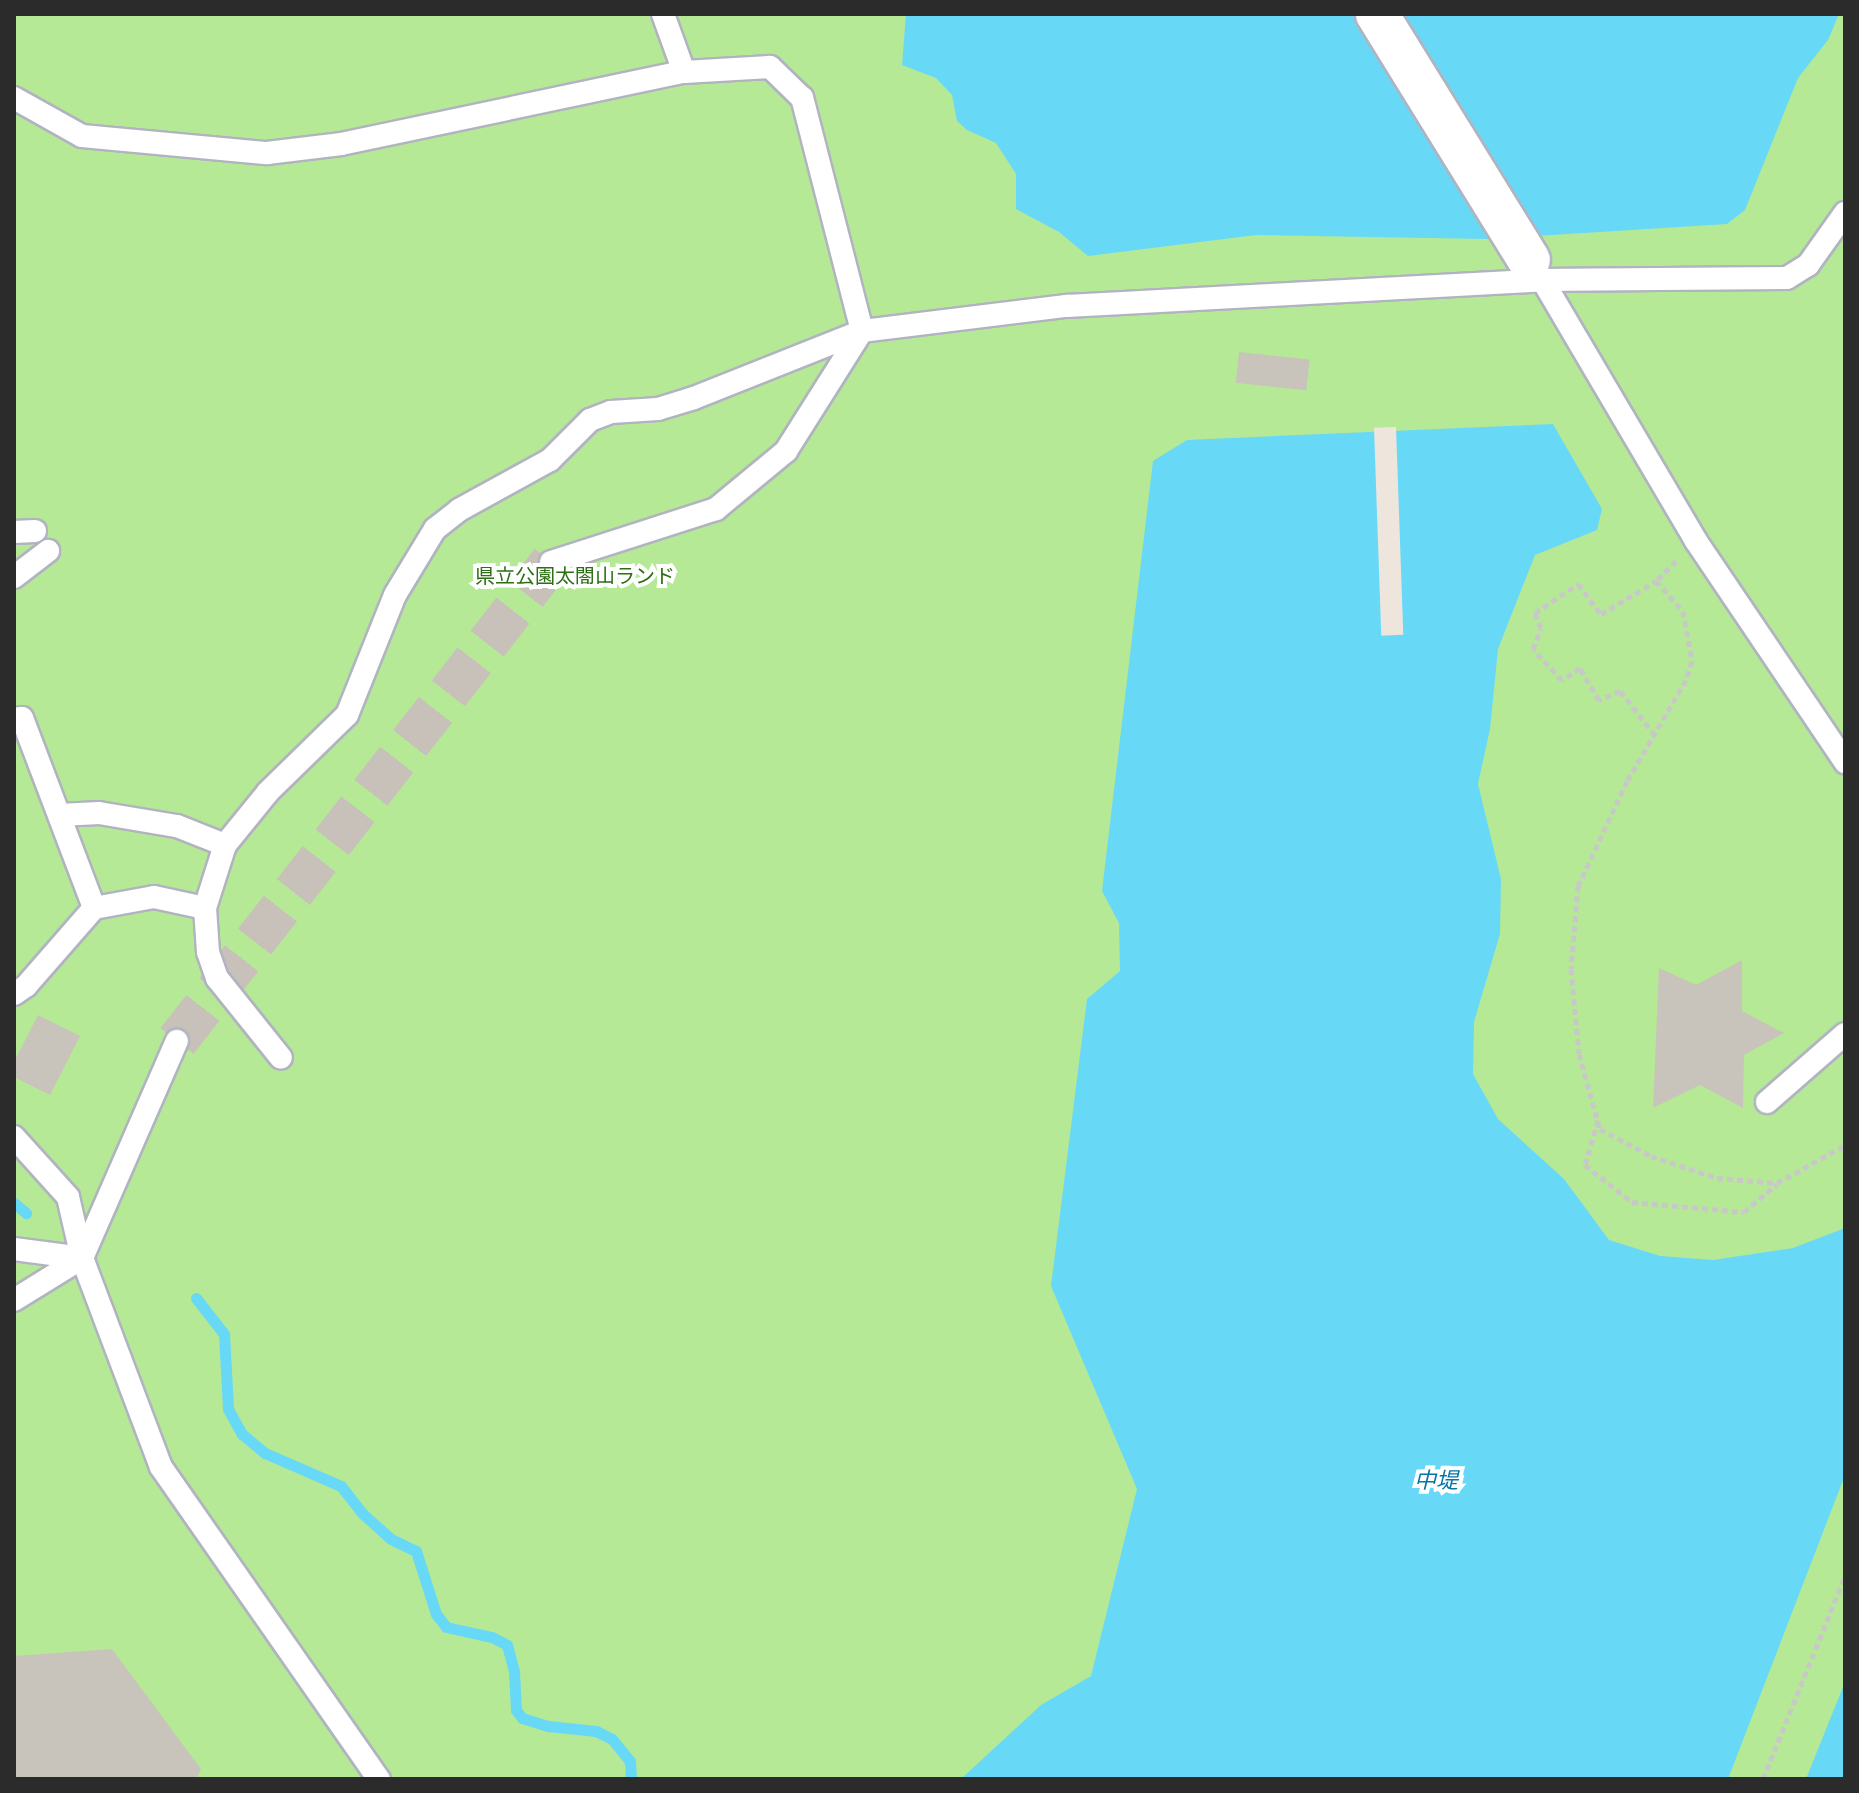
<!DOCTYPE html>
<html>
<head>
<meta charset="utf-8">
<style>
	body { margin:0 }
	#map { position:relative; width:1859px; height:1793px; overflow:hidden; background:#eee6dd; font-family:Raleway,"Noto Sans JP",sans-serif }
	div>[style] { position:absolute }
	.green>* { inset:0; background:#b5e995; transform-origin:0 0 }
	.water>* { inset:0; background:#68d8f7 }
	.pier>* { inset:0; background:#eee6dd; transform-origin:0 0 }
	.stream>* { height:11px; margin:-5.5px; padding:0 5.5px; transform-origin:5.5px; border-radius:5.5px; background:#68d8f7 }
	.building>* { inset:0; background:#c9c4bb; transform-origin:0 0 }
	.minor-tunnel>* { height:42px; margin-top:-21px; transform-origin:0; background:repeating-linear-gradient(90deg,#c7c1b9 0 42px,transparent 0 63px) }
	.path>* { height:5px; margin-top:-2.5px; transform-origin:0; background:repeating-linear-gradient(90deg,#c8c8c8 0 6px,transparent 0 10px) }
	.roads { filter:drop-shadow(2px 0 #b1b4c0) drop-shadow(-2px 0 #b1b4c0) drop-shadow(0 2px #b1b4c0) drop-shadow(0 -2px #b1b4c0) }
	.service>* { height:22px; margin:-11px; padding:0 11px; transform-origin:11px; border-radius:11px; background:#fff }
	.minor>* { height:42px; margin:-21px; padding:0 21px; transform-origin:21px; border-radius:21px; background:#fff }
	span { translate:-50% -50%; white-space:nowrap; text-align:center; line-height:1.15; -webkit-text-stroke:8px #fff; paint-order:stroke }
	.park-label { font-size:20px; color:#2c6f15 }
	.water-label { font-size:22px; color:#0476a7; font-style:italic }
	.frame { position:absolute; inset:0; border:16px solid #2b2b2b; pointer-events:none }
</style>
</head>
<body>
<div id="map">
	<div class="green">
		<div style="left:14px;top:14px;width:1831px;height:1765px"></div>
	</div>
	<div class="water">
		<div style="clip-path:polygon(906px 14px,1839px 14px,1828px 40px,1798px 78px,1745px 210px,1727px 224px,1486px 239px,1256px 235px,1088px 256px,1059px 232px,1016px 209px,1016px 174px,996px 143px,967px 130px,957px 121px,952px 95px,936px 78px,902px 65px)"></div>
		<div style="clip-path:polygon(1553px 424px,1602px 509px,1597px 530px,1535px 555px,1498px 649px,1490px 729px,1478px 784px,1501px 879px,1500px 934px,1474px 1022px,1473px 1074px,1498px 1119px,1564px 1179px,1609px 1240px,1660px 1256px,1713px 1260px,1793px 1248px,1845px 1228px,1845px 1475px,1728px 1779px,961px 1779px,1041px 1705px,1091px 1676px,1137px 1489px,1051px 1286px,1087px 999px,1120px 971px,1119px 923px,1102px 891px,1153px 461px,1187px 440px)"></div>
		<div style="clip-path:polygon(1845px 1682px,1845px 1779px,1806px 1779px)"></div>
	</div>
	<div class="pier">
		<div style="left:1396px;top:427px;width:208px;height:22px;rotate:88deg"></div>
	</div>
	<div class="stream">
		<div style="left:14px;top:1203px;width:16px;rotate:40deg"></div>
		<div style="left:196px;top:1298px;width:46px;rotate:52.1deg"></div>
		<div style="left:224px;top:1334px;width:75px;rotate:86.9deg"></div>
		<div style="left:228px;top:1409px;width:29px;rotate:61deg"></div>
		<div style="left:242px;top:1434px;width:30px;rotate:40deg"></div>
		<div style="left:265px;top:1453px;width:83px;rotate:23.5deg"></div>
		<div style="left:341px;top:1486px;width:34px;rotate:52deg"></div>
		<div style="left:362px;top:1513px;width:39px;rotate:42deg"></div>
		<div style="left:391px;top:1539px;width:28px;rotate:26deg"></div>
		<div style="left:416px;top:1551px;width:66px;rotate:72.4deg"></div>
		<div style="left:436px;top:1614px;width:16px;rotate:52deg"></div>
		<div style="left:446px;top:1627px;width:47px;rotate:12.3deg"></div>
		<div style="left:492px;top:1637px;width:17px;rotate:28deg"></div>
		<div style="left:507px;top:1645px;width:28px;rotate:75deg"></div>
		<div style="left:514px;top:1672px;width:38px;rotate:87deg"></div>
		<div style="left:516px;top:1710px;width:10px;rotate:53deg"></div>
		<div style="left:522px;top:1718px;width:27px;rotate:17deg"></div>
		<div style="left:548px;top:1726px;width:48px;rotate:5.9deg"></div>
		<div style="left:596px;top:1731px;width:18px;rotate:27deg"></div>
		<div style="left:612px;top:1739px;width:28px;rotate:51deg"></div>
		<div style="left:630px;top:1761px;width:18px;rotate:87deg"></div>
	</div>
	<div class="building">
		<div style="left:1239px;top:352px;width:71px;height:31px;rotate:6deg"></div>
		<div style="clip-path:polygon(1742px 960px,1742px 1011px,1784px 1033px,1744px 1055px,1743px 1108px,1700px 1085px,1653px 1108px,1659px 968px,1696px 985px)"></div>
		<div style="clip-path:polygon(38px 1015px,80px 1036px,50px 1095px,14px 1077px,14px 1062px)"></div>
		<div style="clip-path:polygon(112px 1649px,201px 1769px,196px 1779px,14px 1779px,14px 1656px)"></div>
	</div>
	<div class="minor-tunnel">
		<div style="left:177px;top:1041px;width:608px;rotate:-52.02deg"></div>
	</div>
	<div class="path">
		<div style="left:1676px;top:561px;width:28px;rotate:135deg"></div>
		<div style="left:1656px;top:581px;width:40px;rotate:48deg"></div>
		<div style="left:1683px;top:611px;width:51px;rotate:79.8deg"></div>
		<div style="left:1692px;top:661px;width:20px;rotate:108deg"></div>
		<div style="left:1686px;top:680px;width:117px;rotate:120.3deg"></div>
		<div style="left:1627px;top:781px;width:116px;rotate:115deg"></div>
		<div style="left:1578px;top:886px;width:83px;rotate:94.8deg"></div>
		<div style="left:1571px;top:969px;width:85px;rotate:84.6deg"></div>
		<div style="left:1579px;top:1054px;width:78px;rotate:74.4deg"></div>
		<div style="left:1600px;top:1129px;width:58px;rotate:27.9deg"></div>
		<div style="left:1651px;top:1156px;width:70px;rotate:18.4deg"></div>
		<div style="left:1717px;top:1178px;width:60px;rotate:4.8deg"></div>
		<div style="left:1777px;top:1183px;width:78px;rotate:-29.2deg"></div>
		<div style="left:1655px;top:735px;width:56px;rotate:-128.5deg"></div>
		<div style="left:1620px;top:691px;width:23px;rotate:157deg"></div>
		<div style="left:1599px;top:700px;width:37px;rotate:-121deg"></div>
		<div style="left:1580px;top:668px;width:22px;rotate:146deg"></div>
		<div style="left:1562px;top:680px;width:42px;rotate:-133.1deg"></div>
		<div style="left:1533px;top:649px;width:22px;rotate:-69deg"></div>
		<div style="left:1541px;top:628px;width:16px;rotate:-112deg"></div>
		<div style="left:1535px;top:613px;width:52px;rotate:-34deg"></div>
		<div style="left:1578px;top:584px;width:38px;rotate:53deg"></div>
		<div style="left:1601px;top:614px;width:64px;rotate:-31deg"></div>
		<div style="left:1598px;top:1120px;width:47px;rotate:106.1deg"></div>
		<div style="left:1585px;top:1165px;width:60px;rotate:38.2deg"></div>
		<div style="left:1632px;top:1202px;width:112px;rotate:5.1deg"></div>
		<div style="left:1744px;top:1212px;width:43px;rotate:-40.3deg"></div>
		<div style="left:1763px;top:1779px;width:219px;rotate:-68deg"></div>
	</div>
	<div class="roads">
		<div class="service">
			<div style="left:14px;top:98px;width:78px;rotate:29.2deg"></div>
			<div style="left:82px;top:136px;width:186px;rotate:5.3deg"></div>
			<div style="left:267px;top:153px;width:75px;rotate:-6.9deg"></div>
			<div style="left:341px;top:144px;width:350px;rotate:-11.9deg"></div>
			<div style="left:1537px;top:271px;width:313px;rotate:59.5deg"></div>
			<div style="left:1696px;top:541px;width:267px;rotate:56deg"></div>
			<div style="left:14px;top:532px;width:21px;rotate:-3deg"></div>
			<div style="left:551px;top:562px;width:173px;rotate:-17.8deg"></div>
			<div style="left:716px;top:509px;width:91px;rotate:-39.6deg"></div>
			<div style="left:786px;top:451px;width:142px;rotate:-57.7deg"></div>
			<div style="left:862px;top:331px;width:241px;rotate:-104.4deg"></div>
			<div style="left:802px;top:98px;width:45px;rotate:-135.9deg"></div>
			<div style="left:770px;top:67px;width:86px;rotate:176.7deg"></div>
			<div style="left:684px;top:72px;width:62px;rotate:-109.9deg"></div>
			<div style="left:14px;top:577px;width:43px;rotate:-37.4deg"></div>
			<div style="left:14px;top:719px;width:8px;rotate:-7deg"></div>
			<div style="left:22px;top:718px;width:203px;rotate:69.2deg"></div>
			<div style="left:94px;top:908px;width:103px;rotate:131.1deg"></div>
			<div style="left:26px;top:986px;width:14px;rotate:146deg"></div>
			<div style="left:60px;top:815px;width:39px;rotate:-3deg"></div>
			<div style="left:99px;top:813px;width:79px;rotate:9.5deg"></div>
			<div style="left:177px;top:826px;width:52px;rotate:21.6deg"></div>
			<div style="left:225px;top:845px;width:68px;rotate:-50.9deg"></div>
			<div style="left:268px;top:792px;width:110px;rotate:-44.3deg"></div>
			<div style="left:347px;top:715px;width:129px;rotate:-68.2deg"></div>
			<div style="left:395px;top:595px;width:77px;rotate:-58.8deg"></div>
			<div style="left:435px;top:529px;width:31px;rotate:-38deg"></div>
			<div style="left:459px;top:510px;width:104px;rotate:-28.8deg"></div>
			<div style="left:550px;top:460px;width:57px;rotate:-45deg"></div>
			<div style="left:590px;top:420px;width:22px;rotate:-21deg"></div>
			<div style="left:611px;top:412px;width:47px;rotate:-3.7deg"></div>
			<div style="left:658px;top:409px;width:38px;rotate:-17deg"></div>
			<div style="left:694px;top:398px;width:181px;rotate:-21.7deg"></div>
			<div style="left:862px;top:331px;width:207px;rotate:-7deg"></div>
			<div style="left:1067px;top:306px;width:478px;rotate:-3.1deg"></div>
			<div style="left:1544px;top:280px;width:243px;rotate:-0.5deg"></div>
			<div style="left:1787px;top:278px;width:25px;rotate:-32deg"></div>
			<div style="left:1808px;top:265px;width:64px;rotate:-54.6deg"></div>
			<div style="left:94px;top:908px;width:61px;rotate:-10.4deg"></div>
			<div style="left:154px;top:897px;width:52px;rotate:12.2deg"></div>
			<div style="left:205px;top:908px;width:66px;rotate:-72.4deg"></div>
			<div style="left:205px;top:908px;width:44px;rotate:86.1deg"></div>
			<div style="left:208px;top:952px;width:28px;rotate:71deg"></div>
			<div style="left:217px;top:978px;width:102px;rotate:51.3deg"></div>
			<div style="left:1767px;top:1102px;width:103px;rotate:-41.1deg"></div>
			<div style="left:14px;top:1137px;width:81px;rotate:48deg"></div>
			<div style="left:68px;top:1197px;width:63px;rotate:77.1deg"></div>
			<div style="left:82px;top:1258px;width:223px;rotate:69.3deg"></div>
			<div style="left:161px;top:1467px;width:381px;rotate:55.1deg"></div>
			<div style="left:14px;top:1249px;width:69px;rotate:7.5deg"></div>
			<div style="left:14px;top:1300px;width:80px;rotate:-31.7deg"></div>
			<div style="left:82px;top:1258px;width:237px;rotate:-66.4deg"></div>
		</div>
		<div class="minor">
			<div style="left:1377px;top:14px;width:289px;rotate:58.3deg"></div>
		</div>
	</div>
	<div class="park-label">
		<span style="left:575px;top:576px">県立公園太閤山ランド</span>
	</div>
	<div class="water-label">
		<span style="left:1436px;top:1481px">中堤</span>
	</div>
	<div class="frame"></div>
</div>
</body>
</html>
